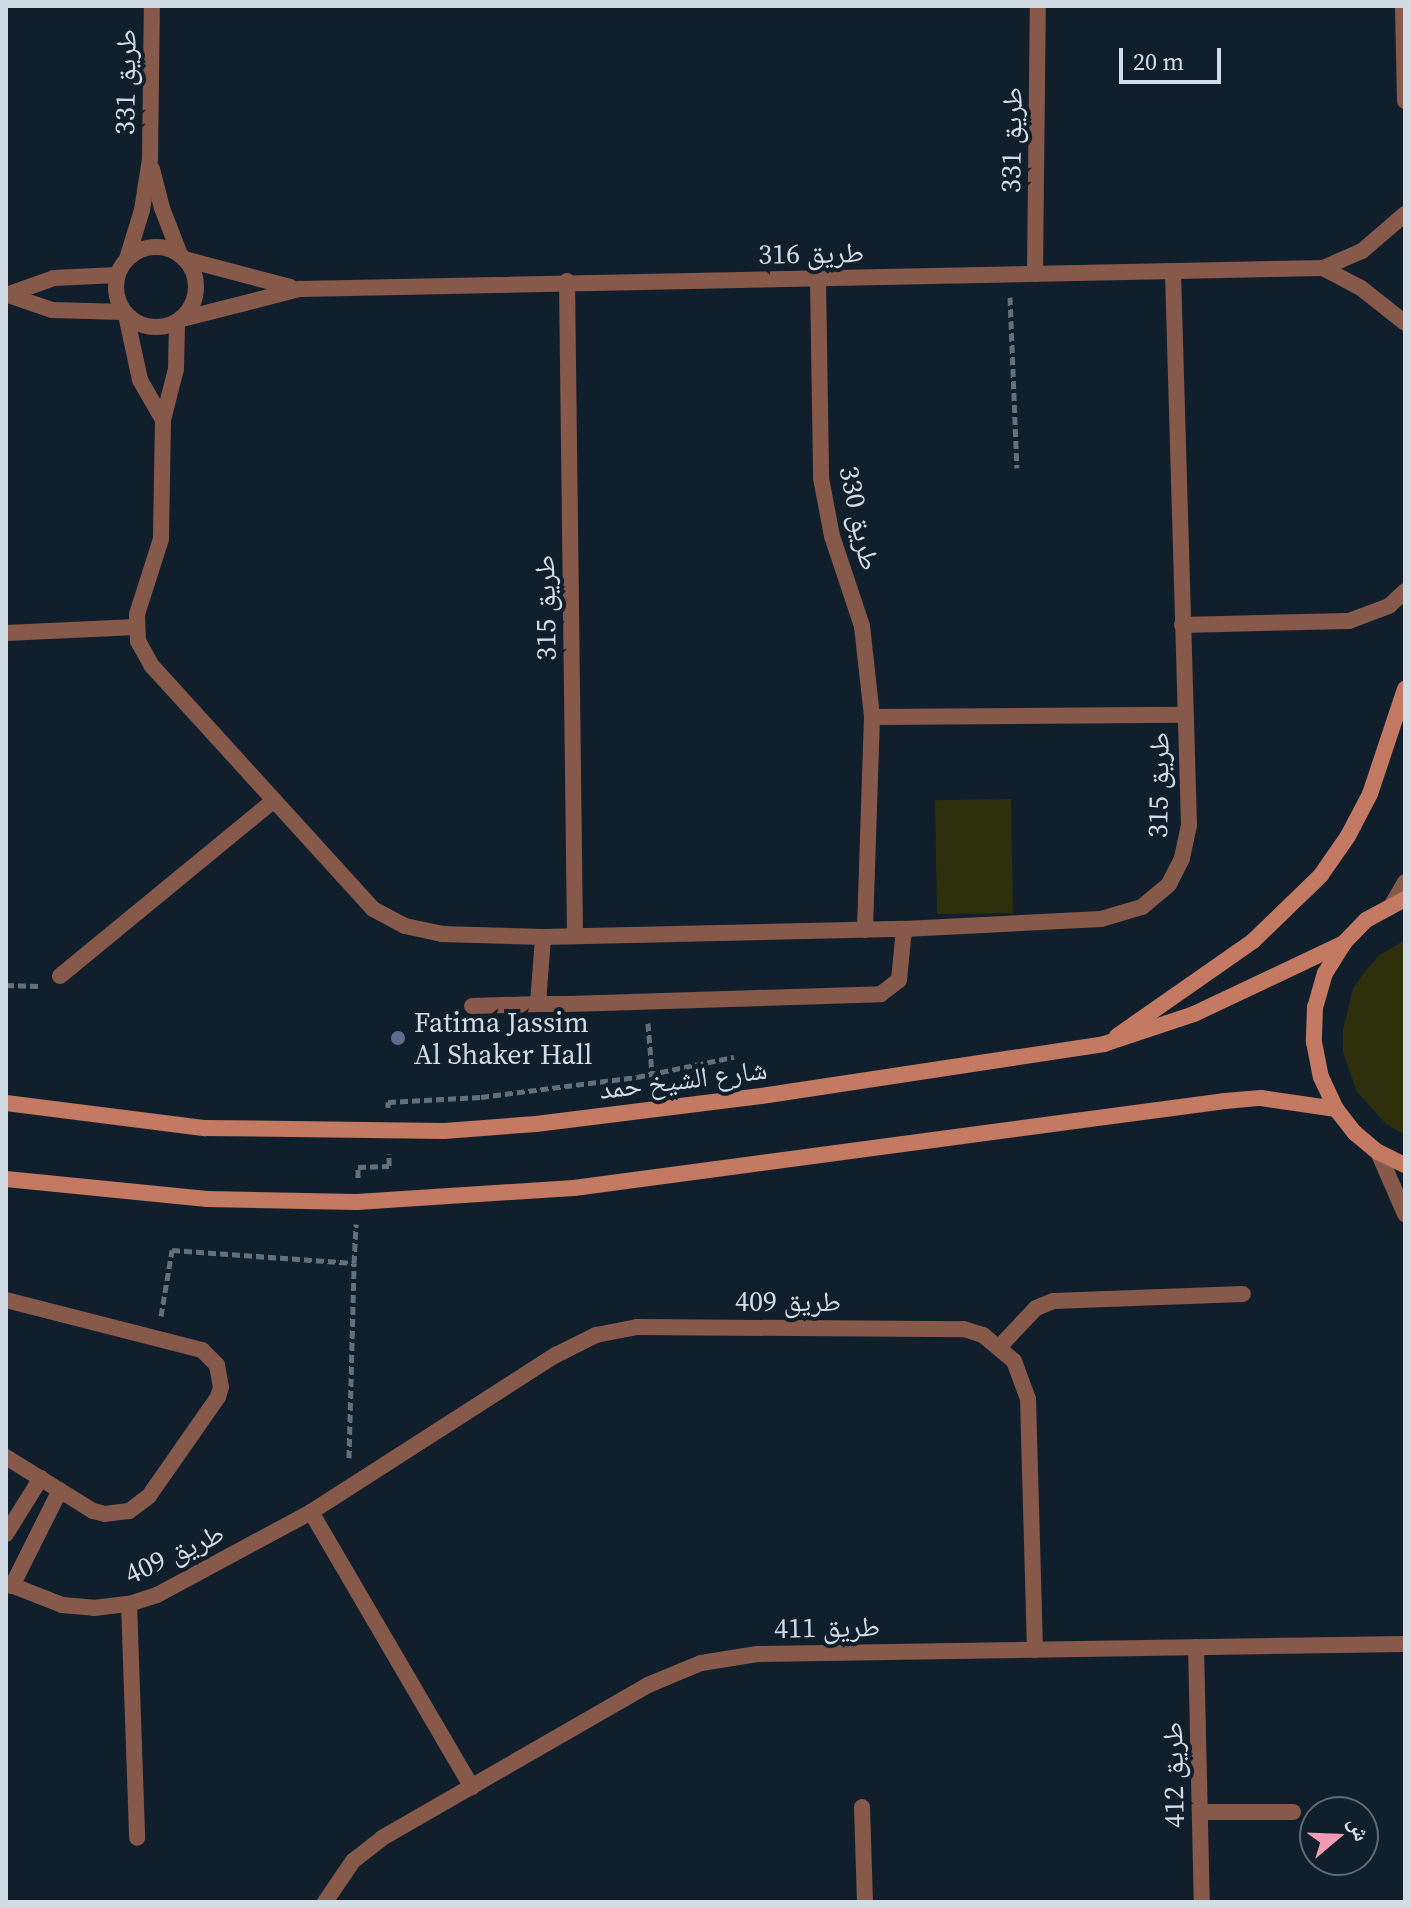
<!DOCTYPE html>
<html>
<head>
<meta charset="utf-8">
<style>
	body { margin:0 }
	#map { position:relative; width:1411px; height:1908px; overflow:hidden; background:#111f2c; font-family:"Source Serif 4","Noto Naskh Arabic",serif }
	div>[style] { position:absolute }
	.green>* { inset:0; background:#2e2f0b; transform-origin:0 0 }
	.path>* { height:5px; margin-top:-2.5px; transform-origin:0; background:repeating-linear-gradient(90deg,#636f7a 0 8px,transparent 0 12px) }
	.service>* { height:16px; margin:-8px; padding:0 8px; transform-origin:8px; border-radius:8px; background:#87594a }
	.minor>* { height:16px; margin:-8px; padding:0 8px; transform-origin:8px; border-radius:8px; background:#87594a }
	.minor>.ring { margin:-8px; padding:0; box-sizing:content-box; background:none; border:16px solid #87594a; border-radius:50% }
	.tertiary>* { height:16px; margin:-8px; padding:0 8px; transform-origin:8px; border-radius:8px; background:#87594a }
	.secondary>* { height:16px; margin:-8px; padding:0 8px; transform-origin:8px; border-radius:8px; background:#c37962 }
	.dots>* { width:22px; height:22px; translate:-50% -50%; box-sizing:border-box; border:4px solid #111f2c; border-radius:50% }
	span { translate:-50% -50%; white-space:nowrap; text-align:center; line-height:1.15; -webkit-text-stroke:8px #111f2c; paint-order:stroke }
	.street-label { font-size:28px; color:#d2dce4 }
	.poi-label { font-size:28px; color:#d2dce4 }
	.left { translate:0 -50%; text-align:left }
	.frame { position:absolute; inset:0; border:8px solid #d2dce4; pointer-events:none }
	.north { position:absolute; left:1299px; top:1796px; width:80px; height:80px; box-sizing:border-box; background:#111f2c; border:2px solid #5e6b76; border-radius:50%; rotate:71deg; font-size:22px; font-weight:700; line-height:32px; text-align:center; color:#d2dce4 }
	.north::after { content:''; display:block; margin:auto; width:28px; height:36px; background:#f19ab3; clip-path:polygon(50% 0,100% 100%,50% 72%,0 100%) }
	.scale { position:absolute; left:1119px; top:48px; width:102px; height:36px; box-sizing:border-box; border:4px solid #d2dce4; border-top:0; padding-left:10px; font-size:24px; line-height:28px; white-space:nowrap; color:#d2dce4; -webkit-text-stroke:6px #111f2c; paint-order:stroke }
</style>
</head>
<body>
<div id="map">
	<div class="green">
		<div style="left:1011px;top:799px;width:114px;height:76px;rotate:89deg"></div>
		<div style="clip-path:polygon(1405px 940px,1405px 1135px,1386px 1124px,1357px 1092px,1343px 1052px,1343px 1030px,1353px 989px,1365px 971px,1380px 955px)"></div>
	</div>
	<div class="path">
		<div style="left:1010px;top:297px;width:171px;rotate:87.7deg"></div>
		<div style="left:6px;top:985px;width:32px;rotate:2deg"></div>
		<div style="left:648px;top:1023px;width:51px;rotate:85.5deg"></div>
		<div style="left:388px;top:1108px;width:6px;rotate:-90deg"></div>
		<div style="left:388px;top:1102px;width:93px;rotate:-3.1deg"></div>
		<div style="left:481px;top:1097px;width:157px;rotate:-7.3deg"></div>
		<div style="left:637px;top:1077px;width:99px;rotate:-11.7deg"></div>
		<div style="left:358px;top:1178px;width:11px;rotate:-90deg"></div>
		<div style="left:358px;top:1167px;width:31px;rotate:-2deg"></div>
		<div style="left:389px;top:1166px;width:12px;rotate:-90deg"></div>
		<div style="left:161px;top:1316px;width:67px;rotate:-80.5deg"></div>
		<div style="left:172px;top:1250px;width:182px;rotate:4.1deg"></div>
		<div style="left:354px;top:1263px;width:39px;rotate:-87deg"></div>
		<div style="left:349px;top:1458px;width:195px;rotate:-88.5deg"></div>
	</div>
	<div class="service">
		<div style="left:543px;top:937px;width:67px;rotate:94.3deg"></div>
		<div style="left:538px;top:1004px;width:31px"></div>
		<div style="left:569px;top:1004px;width:312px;rotate:-1.8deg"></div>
		<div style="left:881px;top:994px;width:23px;rotate:-38deg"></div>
		<div style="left:899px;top:980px;width:51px;rotate:-84.4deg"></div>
		<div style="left:472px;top:1006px;width:66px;rotate:-1.7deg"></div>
		<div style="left:6px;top:1300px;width:202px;rotate:14.3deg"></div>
		<div style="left:202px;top:1350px;width:21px;rotate:45deg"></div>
		<div style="left:217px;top:1365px;width:22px;rotate:80deg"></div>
		<div style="left:221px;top:1387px;width:10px;rotate:107deg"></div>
		<div style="left:218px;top:1397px;width:121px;rotate:124.9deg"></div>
		<div style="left:149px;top:1496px;width:25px;rotate:143deg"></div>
		<div style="left:129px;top:1511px;width:24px;rotate:173deg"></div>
		<div style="left:105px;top:1514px;width:12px;rotate:-166deg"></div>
		<div style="left:93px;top:1511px;width:102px;rotate:-148.2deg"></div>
		<div style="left:1000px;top:1346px;width:52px;rotate:-46.5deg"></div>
		<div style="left:1036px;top:1308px;width:18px;rotate:-22deg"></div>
		<div style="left:1053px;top:1301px;width:190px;rotate:-2.1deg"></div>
		<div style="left:6px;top:1534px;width:66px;rotate:-58deg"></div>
		<div style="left:12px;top:1586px;width:107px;rotate:-63.4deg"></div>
		<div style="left:129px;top:1604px;width:234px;rotate:88deg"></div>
		<div style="left:1200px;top:1812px;width:93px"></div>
	</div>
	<div class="minor">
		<div style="left:152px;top:169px;width:40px;rotate:75.6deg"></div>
		<div style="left:162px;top:208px;width:50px;rotate:69deg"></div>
		<div class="ring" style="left:116px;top:247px;width:64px;height:64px"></div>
		<div style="left:127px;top:259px;width:51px;rotate:-73deg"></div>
		<div style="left:142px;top:210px;width:52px;rotate:-81.1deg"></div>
		<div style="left:150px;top:159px;width:153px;rotate:-89.3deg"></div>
		<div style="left:184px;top:259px;width:110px;rotate:14.8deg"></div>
		<div style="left:1323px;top:268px;width:43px;rotate:27.8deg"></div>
		<div style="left:1361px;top:288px;width:56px;rotate:38.5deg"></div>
		<div style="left:1035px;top:274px;width:268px;rotate:-89.4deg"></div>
		<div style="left:818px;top:279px;width:199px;rotate:89.1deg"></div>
		<div style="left:821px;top:478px;width:59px;rotate:79.3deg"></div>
		<div style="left:832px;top:536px;width:95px;rotate:71.6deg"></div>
		<div style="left:862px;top:626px;width:92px;rotate:83.7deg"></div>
		<div style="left:872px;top:717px;width:213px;rotate:91.9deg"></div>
		<div style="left:567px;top:281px;width:654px;rotate:89.3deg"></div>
		<div style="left:6px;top:295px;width:51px;rotate:-19.5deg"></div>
		<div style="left:54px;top:278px;width:63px;rotate:-2.7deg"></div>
		<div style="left:8px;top:295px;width:46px;rotate:18.8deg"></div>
		<div style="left:52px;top:310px;width:72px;rotate:1.6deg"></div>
		<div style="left:126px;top:315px;width:66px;rotate:77.8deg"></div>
		<div style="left:140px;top:380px;width:46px;rotate:60.1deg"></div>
		<div style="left:182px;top:319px;width:122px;rotate:-14.3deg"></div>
		<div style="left:300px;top:289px;width:1023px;rotate:-1.18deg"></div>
		<div style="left:1323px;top:268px;width:43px;rotate:-23.6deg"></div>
		<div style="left:1362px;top:251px;width:57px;rotate:-40.7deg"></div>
		<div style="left:177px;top:322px;width:47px;rotate:91.2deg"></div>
		<div style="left:176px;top:369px;width:53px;rotate:104.3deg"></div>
		<div style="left:163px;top:420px;width:119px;rotate:91deg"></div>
		<div style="left:161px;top:539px;width:79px;rotate:107.7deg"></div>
		<div style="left:137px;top:614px;width:27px;rotate:88deg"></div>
		<div style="left:138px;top:641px;width:29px;rotate:61deg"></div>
		<div style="left:152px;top:666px;width:328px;rotate:47.7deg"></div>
		<div style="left:373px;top:909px;width:36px;rotate:28deg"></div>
		<div style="left:405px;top:926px;width:38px;rotate:12deg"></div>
		<div style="left:442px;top:934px;width:101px;rotate:1.7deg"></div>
		<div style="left:543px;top:937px;width:361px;rotate:-1.3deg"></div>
		<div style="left:904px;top:929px;width:197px;rotate:-2.9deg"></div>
		<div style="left:1101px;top:919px;width:43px;rotate:-16.3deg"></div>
		<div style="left:1142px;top:907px;width:35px;rotate:-40deg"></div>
		<div style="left:1169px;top:884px;width:29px;rotate:-63deg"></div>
		<div style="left:1182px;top:858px;width:34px;rotate:-78deg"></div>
		<div style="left:1189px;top:825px;width:553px;rotate:-91.66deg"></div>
		<div style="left:1182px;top:625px;width:167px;rotate:-1.4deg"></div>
		<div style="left:1349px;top:621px;width:43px;rotate:-20.6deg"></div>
		<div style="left:1389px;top:606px;width:22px;rotate:-43deg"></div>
		<div style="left:6px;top:633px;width:130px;rotate:-2.6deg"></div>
		<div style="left:872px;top:717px;width:313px;rotate:-0.4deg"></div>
		<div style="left:60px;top:976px;width:276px;rotate:-39.4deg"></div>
		<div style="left:311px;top:1512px;width:319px;rotate:59.7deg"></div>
		<div style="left:6px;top:1583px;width:60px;rotate:21.4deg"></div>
		<div style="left:62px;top:1605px;width:32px;rotate:5deg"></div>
		<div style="left:94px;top:1608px;width:35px;rotate:-7deg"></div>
		<div style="left:129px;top:1604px;width:29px;rotate:-18deg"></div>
		<div style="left:157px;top:1595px;width:175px;rotate:-28.3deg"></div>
		<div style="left:311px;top:1512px;width:291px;rotate:-32.7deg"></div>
		<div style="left:556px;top:1355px;width:45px;rotate:-26.6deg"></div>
		<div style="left:596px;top:1335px;width:42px;rotate:-11deg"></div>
		<div style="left:637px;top:1327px;width:327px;rotate:0.4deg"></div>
		<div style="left:964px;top:1329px;width:20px;rotate:18deg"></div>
		<div style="left:983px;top:1335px;width:40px;rotate:40deg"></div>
		<div style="left:1014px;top:1361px;width:40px;rotate:69.8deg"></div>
		<div style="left:1028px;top:1399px;width:251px;rotate:88.4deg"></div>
		<div style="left:1196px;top:1647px;width:255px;rotate:88.7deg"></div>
		<div style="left:862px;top:1807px;width:95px;rotate:88.2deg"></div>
		<div style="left:325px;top:1902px;width:50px;rotate:-55.7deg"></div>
		<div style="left:353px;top:1861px;width:37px;rotate:-38deg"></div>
		<div style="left:382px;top:1838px;width:307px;rotate:-29.9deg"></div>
		<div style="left:648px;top:1685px;width:57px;rotate:-22.5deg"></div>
		<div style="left:701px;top:1663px;width:57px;rotate:-9.1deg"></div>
		<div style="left:757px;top:1654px;width:648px;rotate:-0.88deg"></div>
	</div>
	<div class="tertiary">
		<div style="left:1403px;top:6px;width:95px;rotate:88.8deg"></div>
		<div style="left:1393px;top:903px;width:24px;rotate:-60deg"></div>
		<div style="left:1378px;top:1152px;width:68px;rotate:66.5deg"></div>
	</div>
	<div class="secondary">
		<div style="left:1405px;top:899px;width:44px;rotate:151.7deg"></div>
		<div style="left:1366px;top:920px;width:32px;rotate:134deg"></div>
		<div style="left:1344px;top:943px;width:36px;rotate:122deg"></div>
		<div style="left:1325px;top:973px;width:35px;rotate:106deg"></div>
		<div style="left:1315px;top:1007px;width:35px;rotate:92deg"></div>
		<div style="left:1314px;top:1042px;width:36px;rotate:79deg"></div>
		<div style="left:1321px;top:1077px;width:35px;rotate:65deg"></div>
		<div style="left:1336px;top:1109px;width:31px;rotate:52deg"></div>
		<div style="left:1355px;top:1133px;width:30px;rotate:40deg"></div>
		<div style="left:1378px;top:1152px;width:30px;rotate:26deg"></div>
		<div style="left:1117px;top:1036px;width:166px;rotate:-34.9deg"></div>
		<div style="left:1253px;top:941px;width:95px;rotate:-44.1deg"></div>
		<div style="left:1321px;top:875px;width:47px;rotate:-55.3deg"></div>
		<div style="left:1348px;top:836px;width:47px;rotate:-62.4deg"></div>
		<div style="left:1370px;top:794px;width:111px;rotate:-71.6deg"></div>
		<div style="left:6px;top:1103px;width:201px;rotate:7.2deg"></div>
		<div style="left:205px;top:1128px;width:239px;rotate:0.7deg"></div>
		<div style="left:444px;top:1131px;width:92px;rotate:-4.4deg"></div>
		<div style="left:536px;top:1124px;width:234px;rotate:-7.1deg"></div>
		<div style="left:768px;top:1095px;width:340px;rotate:-8.6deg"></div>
		<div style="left:1104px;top:1044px;width:95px;rotate:-18.4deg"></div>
		<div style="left:1194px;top:1014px;width:166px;rotate:-25.3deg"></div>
		<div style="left:6px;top:1179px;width:202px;rotate:5.7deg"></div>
		<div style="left:207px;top:1199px;width:150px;rotate:1.1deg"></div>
		<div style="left:357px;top:1202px;width:217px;rotate:-3.7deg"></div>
		<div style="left:574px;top:1188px;width:657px;rotate:-7.61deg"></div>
		<div style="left:1225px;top:1101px;width:36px;rotate:-5deg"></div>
		<div style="left:1261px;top:1098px;width:76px;rotate:8.3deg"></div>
	</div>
	<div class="dots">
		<div style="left:398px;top:1038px;background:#5c6f8a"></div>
	</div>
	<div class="street-label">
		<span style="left:125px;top:82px;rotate:-89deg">طريق 331</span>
		<span style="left:1011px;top:140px;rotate:-89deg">طريق 331</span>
		<span style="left:811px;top:253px;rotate:-1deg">طريق 316</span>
		<span style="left:860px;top:518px;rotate:78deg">طريق 330</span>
		<span style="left:545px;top:608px;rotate:-91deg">طريق 315</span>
		<span style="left:1158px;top:785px;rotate:-89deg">طريق 315</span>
		<span style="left:683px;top:1079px;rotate:-7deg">شارع الشيخ حمد</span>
		<span style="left:788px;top:1301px">طريق 409</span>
		<span style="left:174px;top:1553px;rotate:-25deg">طريق 409</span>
		<span style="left:827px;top:1627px;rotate:-1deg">طريق 411</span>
		<span style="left:1173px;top:1775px;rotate:-91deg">طريق 412</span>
	</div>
	<div class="poi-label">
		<span class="left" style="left:414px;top:1038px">Fatima Jassim<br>Al Shaker Hall</span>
	</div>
	<div class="frame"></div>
	<div class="north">ش</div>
	<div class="scale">20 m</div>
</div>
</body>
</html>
